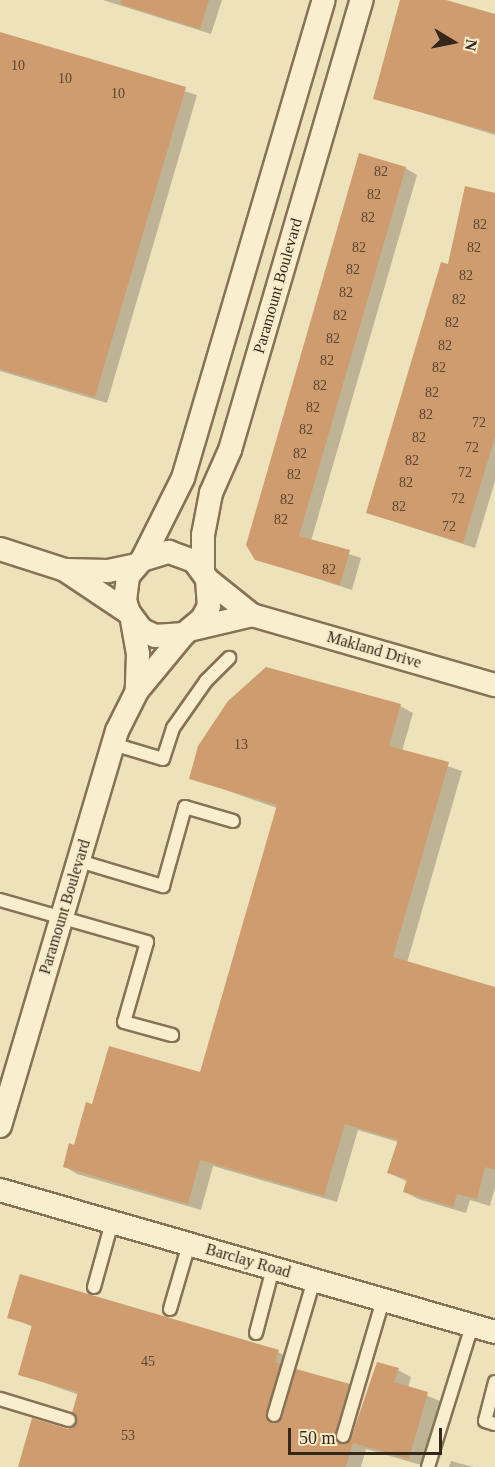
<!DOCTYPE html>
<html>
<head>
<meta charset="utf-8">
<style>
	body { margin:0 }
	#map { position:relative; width:495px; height:1467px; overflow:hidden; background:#eee2bb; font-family:"Times New Roman",serif }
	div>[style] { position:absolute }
	.shadow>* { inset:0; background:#0003 }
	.building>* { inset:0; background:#ce9c6f }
	.roads { filter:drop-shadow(2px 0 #867255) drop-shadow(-2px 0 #867255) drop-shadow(0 2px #867255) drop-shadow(0 -2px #867255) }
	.service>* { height:12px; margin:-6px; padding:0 6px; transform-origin:6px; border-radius:6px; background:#f9efce }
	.minor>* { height:22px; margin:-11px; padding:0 11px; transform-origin:11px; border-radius:11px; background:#f9efce }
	span { translate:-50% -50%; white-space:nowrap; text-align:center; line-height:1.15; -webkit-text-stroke:5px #f6ecca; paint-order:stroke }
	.number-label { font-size:14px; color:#5a452f }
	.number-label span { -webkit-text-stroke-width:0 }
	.street-label { font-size:16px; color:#34281a }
	.north { position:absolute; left:423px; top:12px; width:60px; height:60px; -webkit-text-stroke:4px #f6ecca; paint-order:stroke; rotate:100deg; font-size:16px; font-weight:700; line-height:24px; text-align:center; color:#34281a }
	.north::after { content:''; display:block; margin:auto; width:21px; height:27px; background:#34281a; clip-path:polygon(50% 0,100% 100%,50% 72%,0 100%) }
	.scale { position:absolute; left:288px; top:1428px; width:154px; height:27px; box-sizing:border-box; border:3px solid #34281a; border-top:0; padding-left:8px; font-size:18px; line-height:21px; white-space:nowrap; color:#34281a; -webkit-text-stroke:4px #f6ecca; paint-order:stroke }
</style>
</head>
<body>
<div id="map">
	<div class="shadow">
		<div style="clip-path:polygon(103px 0,222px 0,211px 34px)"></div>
		<div style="clip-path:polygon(402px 0,440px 0,495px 15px,495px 135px,375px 98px)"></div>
		<div style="clip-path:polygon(0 34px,197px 95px,107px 403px,0 371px)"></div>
		<div style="clip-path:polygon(405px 168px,417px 175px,311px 541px,361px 558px,352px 590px,256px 559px)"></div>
		<div style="clip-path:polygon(495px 195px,495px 481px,475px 548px,368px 513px,449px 266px)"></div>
		<div style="clip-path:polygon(400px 706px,413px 713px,402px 751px,462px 771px,407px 963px,495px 988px,495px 1187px,490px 1206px,470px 1200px,466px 1213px,418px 1199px,405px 1192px,408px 1182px,389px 1173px,398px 1142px,358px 1130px,337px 1202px,213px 1166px,201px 1210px,77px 1174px,64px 1166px,93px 1106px,201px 1074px,277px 808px,191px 778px)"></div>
		<div style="clip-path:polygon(9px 1317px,278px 1352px,291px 1359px,293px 1373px,278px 1421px,349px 1385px,362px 1393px,347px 1442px,398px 1370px,411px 1377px,408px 1388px,440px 1401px,421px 1465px,366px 1449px,361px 1467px,19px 1467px,75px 1428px,79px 1395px,20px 1374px,33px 1327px)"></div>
		<div style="clip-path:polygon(451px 1461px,473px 1467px,449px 1467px)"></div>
	</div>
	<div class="building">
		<div style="clip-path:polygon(121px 0,209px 0,200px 29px,120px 4px)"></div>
		<div style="clip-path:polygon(400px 0,446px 0,495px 14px,495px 133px,373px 99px)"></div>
		<div style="clip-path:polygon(0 32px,186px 87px,95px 397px,0 369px)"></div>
		<div style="clip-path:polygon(359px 153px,406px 167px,299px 536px,350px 550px,340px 585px,255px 560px,246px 545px)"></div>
		<div style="clip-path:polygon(465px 186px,495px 193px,495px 437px,463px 543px,366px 513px,441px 262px,448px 264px)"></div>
		<div style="clip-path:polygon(266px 667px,401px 704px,389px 746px,449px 762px,393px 957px,495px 987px,495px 1170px,485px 1167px,477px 1199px,457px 1194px,453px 1207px,403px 1192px,407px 1179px,387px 1173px,398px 1140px,345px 1124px,324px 1196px,200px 1160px,188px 1204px,63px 1167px,69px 1143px,74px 1145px,86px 1102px,92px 1104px,109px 1046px,200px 1072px,277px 805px,189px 779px,198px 746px,228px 701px)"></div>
		<div style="clip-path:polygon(20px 1274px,279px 1350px,275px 1362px,281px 1364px,266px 1413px,271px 1423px,282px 1418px,296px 1369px,350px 1384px,335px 1434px,341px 1444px,351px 1438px,377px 1362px,399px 1368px,394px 1382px,428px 1392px,409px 1459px,353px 1443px,346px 1467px,18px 1467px,32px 1418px,68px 1429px,74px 1426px,77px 1419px,72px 1413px,78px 1392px,18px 1375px,32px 1325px,7px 1318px)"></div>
	</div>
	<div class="roads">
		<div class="service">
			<div style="left:113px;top:744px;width:52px;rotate:16.7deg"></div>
			<div style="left:163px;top:759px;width:33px;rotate:-72deg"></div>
			<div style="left:173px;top:728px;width:57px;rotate:-54.9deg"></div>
			<div style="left:206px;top:681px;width:33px;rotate:-45deg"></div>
			<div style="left:79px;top:861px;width:88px;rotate:16.6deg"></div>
			<div style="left:163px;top:886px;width:82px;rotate:-74.4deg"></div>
			<div style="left:185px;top:807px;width:50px;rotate:16.3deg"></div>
			<div style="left:0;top:900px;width:153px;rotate:15.9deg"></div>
			<div style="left:147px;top:942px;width:83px;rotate:106deg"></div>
			<div style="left:124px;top:1022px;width:50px;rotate:15.2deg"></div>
			<div style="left:94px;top:1287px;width:67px;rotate:-74.5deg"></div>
			<div style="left:170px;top:1309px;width:68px;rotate:-73.7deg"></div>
			<div style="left:256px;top:1333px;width:67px;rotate:-75.3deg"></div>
			<div style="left:495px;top:1382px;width:40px;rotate:104.4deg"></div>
			<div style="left:485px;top:1421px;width:10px;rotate:17deg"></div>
			<div style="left:0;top:1399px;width:72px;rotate:16.9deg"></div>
			<div style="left:274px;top:1415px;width:141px;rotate:-73.5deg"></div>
			<div style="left:343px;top:1436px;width:142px;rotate:-73.6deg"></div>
			<div style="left:428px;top:1467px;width:148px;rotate:-72.7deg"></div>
		</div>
		<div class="minor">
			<div style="left:0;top:549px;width:68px;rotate:17.9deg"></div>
			<div style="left:65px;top:570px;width:77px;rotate:33.9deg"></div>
			<div style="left:142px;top:560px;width:92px;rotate:-63.4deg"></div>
			<div style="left:183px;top:478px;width:498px;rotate:-73.6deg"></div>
			<div style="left:65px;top:570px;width:43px;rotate:1.3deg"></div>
			<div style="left:108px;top:571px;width:29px;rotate:-12deg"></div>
			<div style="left:203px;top:572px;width:37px;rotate:-90deg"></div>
			<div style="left:203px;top:535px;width:43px;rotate:-79.2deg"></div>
			<div style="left:211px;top:493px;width:47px;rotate:-66.2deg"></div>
			<div style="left:230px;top:450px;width:469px;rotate:-73.7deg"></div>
			<div style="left:207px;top:579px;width:27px;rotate:86deg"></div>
			<div style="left:209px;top:606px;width:15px;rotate:118deg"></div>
			<div style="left:202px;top:619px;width:23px;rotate:140deg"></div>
			<div style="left:184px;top:634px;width:29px;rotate:176deg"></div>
			<div style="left:155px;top:636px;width:14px;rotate:-155deg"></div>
			<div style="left:142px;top:630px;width:21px;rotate:-127deg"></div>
			<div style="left:129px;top:613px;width:13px;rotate:-108deg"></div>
			<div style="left:125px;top:601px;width:25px;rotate:-83deg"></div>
			<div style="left:128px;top:576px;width:21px;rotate:-49deg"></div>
			<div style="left:142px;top:560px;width:28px;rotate:-17deg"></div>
			<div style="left:169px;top:552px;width:27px;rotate:20deg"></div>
			<div style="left:194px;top:561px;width:22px;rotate:54deg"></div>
			<div style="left:207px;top:579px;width:58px;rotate:38.7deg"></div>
			<div style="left:252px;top:615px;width:253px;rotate:16.1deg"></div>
			<div style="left:132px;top:620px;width:35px;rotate:80deg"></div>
			<div style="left:138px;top:654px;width:37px;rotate:92deg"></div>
			<div style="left:193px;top:629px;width:61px;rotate:-13.3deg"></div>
			<div style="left:0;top:1126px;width:412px;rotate:-73.5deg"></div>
			<div style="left:117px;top:731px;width:45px;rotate:-63.4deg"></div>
			<div style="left:137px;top:691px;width:74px;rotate:-50.5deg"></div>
			<div style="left:0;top:1190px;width:515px;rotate:16.01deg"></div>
		</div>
	</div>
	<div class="number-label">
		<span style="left:18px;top:66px">10</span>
		<span style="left:65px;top:79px">10</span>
		<span style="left:118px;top:94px">10</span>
		<span style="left:381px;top:172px">82</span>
		<span style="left:374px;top:195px">82</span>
		<span style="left:368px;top:218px">82</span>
		<span style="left:480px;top:225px">82</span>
		<span style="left:359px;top:248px">82</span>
		<span style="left:474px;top:248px">82</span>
		<span style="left:353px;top:270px">82</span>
		<span style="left:466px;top:276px">82</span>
		<span style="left:346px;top:293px">82</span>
		<span style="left:459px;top:300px">82</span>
		<span style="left:340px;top:316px">82</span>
		<span style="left:452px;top:323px">82</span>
		<span style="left:333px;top:339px">82</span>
		<span style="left:445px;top:346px">82</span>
		<span style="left:327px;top:361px">82</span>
		<span style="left:439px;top:368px">82</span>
		<span style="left:320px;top:386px">82</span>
		<span style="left:432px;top:393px">82</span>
		<span style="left:313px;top:408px">82</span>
		<span style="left:426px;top:415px">82</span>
		<span style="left:479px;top:423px">72</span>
		<span style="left:306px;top:430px">82</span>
		<span style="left:419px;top:438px">82</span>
		<span style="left:472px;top:448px">72</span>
		<span style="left:300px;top:454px">82</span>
		<span style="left:412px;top:461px">82</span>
		<span style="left:465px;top:473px">72</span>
		<span style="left:294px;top:475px">82</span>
		<span style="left:406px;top:483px">82</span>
		<span style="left:458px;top:499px">72</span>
		<span style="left:287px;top:500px">82</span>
		<span style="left:399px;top:507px">82</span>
		<span style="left:281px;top:520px">82</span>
		<span style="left:449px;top:527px">72</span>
		<span style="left:329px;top:570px">82</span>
		<span style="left:241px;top:745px">13</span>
		<span style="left:148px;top:1362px">45</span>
		<span style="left:128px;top:1436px">53</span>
	</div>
	<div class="street-label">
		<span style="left:278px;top:286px;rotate:-74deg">Paramount Boulevard</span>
		<span style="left:374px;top:650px;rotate:16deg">Makland Drive</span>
		<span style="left:65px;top:907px;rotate:-73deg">Paramount Boulevard</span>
		<span style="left:248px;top:1261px;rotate:16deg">Barclay Road</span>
	</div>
	<div class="north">N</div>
	<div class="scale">50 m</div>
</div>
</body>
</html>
